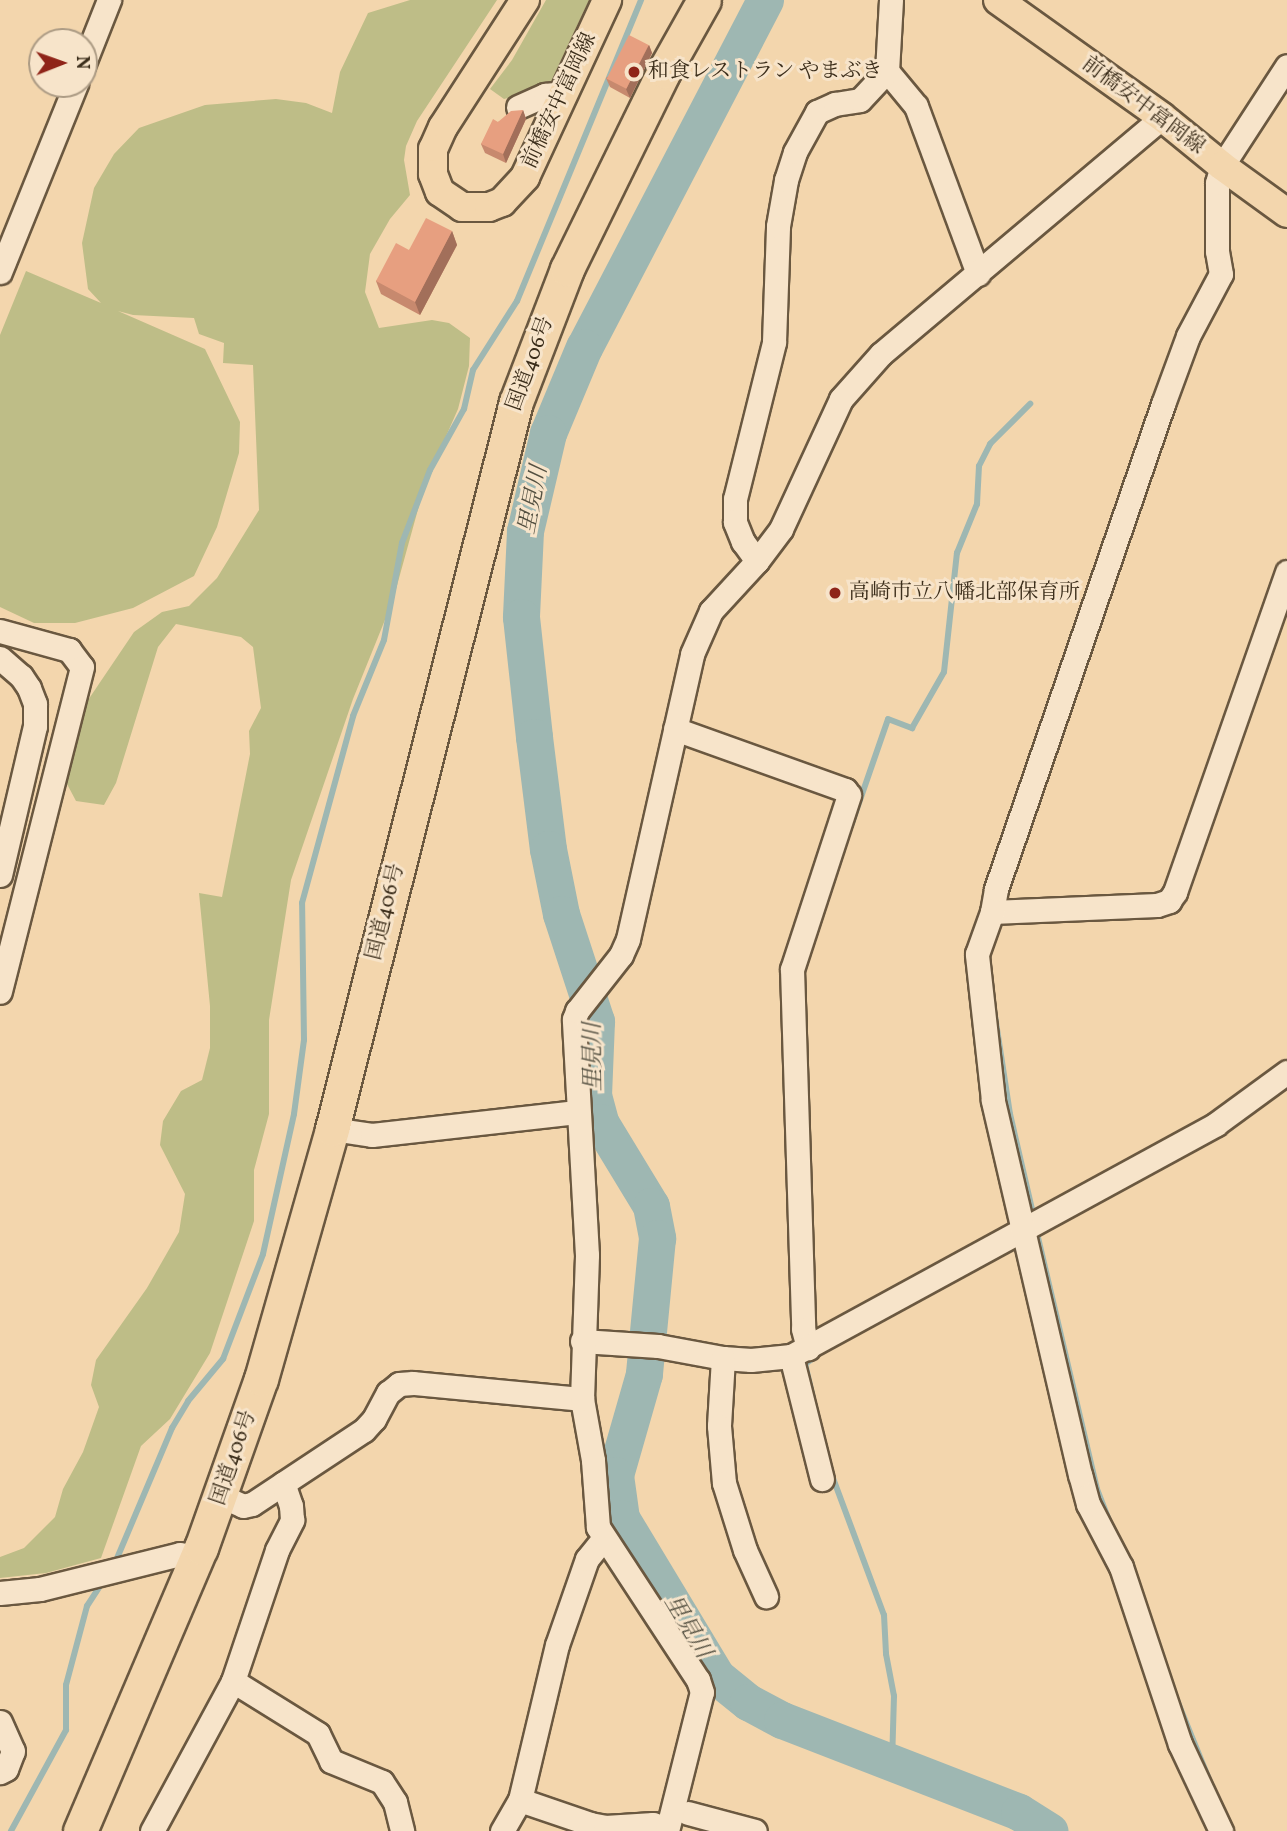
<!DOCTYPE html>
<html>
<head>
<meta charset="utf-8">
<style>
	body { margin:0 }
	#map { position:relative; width:1287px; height:1831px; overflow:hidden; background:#f3d6ad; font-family:Vollkorn,"Noto Serif JP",serif }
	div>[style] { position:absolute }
	.green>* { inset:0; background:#bebd87 }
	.stream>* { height:6px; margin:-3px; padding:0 3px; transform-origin:3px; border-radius:3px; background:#9eb7b2 }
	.river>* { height:37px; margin:-18.5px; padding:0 18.5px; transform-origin:18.5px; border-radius:18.5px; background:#9eb7b2 }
	.roads { filter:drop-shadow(2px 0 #6a5840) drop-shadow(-2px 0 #6a5840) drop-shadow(0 2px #6a5840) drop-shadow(0 -2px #6a5840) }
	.minor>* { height:23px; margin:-11.5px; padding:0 11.5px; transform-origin:11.5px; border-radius:11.5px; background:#f7e4ca }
	.major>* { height:28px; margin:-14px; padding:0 14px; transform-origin:14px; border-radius:14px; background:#f3d6ad }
	.highway>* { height:33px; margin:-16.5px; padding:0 16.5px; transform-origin:16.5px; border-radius:16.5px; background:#f3d6ad }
	.wall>* { inset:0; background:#c7896e }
	.shaded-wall>* { inset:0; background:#a26f5a }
	.building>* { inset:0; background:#e79f80; transform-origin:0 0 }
	.dots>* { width:19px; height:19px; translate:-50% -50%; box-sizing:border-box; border:4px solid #f7e4ca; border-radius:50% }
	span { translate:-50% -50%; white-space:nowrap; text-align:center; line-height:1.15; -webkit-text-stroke:6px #f7e4ca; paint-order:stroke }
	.poi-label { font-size:21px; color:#3c2e1b }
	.left { translate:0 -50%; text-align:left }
	.street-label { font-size:21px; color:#3c2e1b }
	.water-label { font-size:23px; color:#545041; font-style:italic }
	.north { position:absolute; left:28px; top:28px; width:70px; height:70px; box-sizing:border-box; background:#f7e4ca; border:2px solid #ac9b84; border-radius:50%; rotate:89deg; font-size:19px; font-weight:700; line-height:28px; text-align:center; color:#3c2e1b }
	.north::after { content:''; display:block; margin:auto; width:24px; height:32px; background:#8f2418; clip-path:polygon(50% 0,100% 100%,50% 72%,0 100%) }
</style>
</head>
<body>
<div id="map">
	<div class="green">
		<div style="clip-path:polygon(410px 0,497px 0,417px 121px,406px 146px,404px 160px,410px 195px,390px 219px,370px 254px,365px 292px,379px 328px,432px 320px,449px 323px,470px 338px,469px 366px,458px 409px,425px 484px,393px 600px,353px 699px,291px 880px,269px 1020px,269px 1114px,254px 1170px,254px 1221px,210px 1353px,170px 1419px,141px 1446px,101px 1558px,46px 1573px,0 1578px,0 1557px,24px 1548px,55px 1517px,63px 1489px,83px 1452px,99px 1407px,91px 1385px,96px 1360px,147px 1288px,179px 1232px,185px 1194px,160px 1145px,163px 1121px,181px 1091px,202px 1080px,210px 1048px,210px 1006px,199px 893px,222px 897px,250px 754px,249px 731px,261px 708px,253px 647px,241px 637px,176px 624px,158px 647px,116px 783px,104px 805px,76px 801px,67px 784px,82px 709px,134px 632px,162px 612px,189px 606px,217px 578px,259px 510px,253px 365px,223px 363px,224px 343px,199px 334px,194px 318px,133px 315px,118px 311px,205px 349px,240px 422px,239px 453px,217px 527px,194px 576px,133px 608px,75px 623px,34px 623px,0 607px,0 335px,26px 271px,101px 303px,88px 289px,82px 243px,94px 188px,114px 154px,139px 128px,205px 105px,276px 99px,306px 103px,332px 113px,340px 72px,368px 13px)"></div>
		<div style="clip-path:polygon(546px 0,589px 0,548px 88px,504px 99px,490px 89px,512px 60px)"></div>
	</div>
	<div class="stream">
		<div style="left:851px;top:826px;width:113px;rotate:-70.9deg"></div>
		<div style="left:888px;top:719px;width:26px;rotate:21deg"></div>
		<div style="left:912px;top:728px;width:64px;rotate:-60.3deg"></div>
		<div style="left:944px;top:672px;width:120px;rotate:-83.8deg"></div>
		<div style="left:957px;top:553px;width:53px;rotate:-67.8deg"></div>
		<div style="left:977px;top:504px;width:38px;rotate:-87deg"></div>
		<div style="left:979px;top:466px;width:25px;rotate:-63deg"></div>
		<div style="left:990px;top:444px;width:57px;rotate:-45deg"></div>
		<div style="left:995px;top:1016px;width:99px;rotate:81.3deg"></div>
		<div style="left:1010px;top:1114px;width:107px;rotate:77deg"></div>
		<div style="left:1036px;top:1229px;width:267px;rotate:76.8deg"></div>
		<div style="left:1097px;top:1489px;width:36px;rotate:69deg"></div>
		<div style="left:813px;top:1398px;width:35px;rotate:-103deg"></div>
		<div style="left:805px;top:1364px;width:12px;rotate:-35deg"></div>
		<div style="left:830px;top:1470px;width:155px;rotate:69.6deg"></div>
		<div style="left:884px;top:1615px;width:39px;rotate:87deg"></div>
		<div style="left:886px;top:1654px;width:43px;rotate:79.2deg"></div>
		<div style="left:894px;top:1696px;width:67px;rotate:91.7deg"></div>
		<div style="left:115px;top:1563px;width:147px;rotate:-67.1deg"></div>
		<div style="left:172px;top:1428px;width:31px;rotate:-59deg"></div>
		<div style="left:188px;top:1401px;width:55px;rotate:-50.2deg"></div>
		<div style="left:223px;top:1359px;width:112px;rotate:-69.1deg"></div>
		<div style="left:263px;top:1254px;width:143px;rotate:-77.5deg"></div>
		<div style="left:294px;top:1114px;width:75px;rotate:-82.3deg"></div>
		<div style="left:304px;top:1040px;width:137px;rotate:-90.8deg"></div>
		<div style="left:302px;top:903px;width:194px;rotate:-74.7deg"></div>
		<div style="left:353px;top:716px;width:82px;rotate:-67.8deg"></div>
		<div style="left:384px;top:640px;width:99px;rotate:-79.5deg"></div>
		<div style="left:402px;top:543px;width:78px;rotate:-69deg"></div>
		<div style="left:430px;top:470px;width:70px;rotate:-60.9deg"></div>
		<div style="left:464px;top:409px;width:40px;rotate:-77deg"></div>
		<div style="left:473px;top:370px;width:82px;rotate:-57.5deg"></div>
		<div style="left:517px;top:301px;width:326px;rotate:-67.6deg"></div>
		<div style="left:1177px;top:1700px;width:91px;rotate:68deg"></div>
		<div style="left:11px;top:1831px;width:115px;rotate:-61.4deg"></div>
		<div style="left:66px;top:1730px;width:45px;rotate:-90deg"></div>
		<div style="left:66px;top:1685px;width:82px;rotate:-75.1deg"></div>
		<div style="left:87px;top:1606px;width:30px;rotate:-57deg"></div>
	</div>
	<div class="river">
		<div style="left:765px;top:0;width:391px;rotate:117.5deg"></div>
		<div style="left:584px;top:347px;width:93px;rotate:112.7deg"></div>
		<div style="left:548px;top:433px;width:101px;rotate:103.2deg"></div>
		<div style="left:525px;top:531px;width:86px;rotate:92.7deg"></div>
		<div style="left:521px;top:617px;width:121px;rotate:83.8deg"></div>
		<div style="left:534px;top:737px;width:113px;rotate:82.9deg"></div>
		<div style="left:548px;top:849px;width:66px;rotate:78.7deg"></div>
		<div style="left:561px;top:914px;width:113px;rotate:71.9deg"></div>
		<div style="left:596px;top:1021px;width:74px;rotate:92.3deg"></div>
		<div style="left:593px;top:1095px;width:28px;rotate:75deg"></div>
		<div style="left:600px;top:1122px;width:98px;rotate:58.7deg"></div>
		<div style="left:651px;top:1206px;width:33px;rotate:79deg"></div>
		<div style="left:657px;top:1238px;width:137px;rotate:95.5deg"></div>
		<div style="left:644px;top:1374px;width:105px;rotate:106deg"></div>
		<div style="left:615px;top:1475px;width:43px;rotate:82.1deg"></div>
		<div style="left:621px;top:1518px;width:186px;rotate:58.9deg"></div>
		<div style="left:717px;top:1677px;width:40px;rotate:39deg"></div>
		<div style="left:748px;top:1702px;width:38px;rotate:28deg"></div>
		<div style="left:782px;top:1720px;width:254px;rotate:21.2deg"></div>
		<div style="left:1019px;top:1812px;width:36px;rotate:32deg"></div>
	</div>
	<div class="roads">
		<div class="minor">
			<div style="left:891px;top:0;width:71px;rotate:93.2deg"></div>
			<div style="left:887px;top:71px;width:45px;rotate:50.4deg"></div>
			<div style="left:916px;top:106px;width:179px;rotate:69.7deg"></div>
			<div style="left:84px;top:63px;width:68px;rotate:-68.4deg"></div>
			<div style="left:518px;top:107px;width:30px;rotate:-24deg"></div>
			<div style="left:545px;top:95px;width:20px;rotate:-6deg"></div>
			<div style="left:0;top:272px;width:203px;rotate:-68deg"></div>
			<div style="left:757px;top:561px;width:24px;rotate:-126deg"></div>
			<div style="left:743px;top:542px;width:22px;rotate:-112deg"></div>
			<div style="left:735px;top:522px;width:23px;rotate:-90deg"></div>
			<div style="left:735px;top:499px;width:162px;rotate:-76deg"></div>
			<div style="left:774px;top:342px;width:116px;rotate:-88deg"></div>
			<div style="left:778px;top:226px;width:47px;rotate:-80.1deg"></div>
			<div style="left:786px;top:180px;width:29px;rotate:-72deg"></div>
			<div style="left:795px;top:152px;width:46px;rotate:-61.2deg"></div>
			<div style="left:817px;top:112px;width:20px;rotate:-24deg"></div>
			<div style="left:835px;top:104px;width:25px;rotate:-9deg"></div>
			<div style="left:860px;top:100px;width:40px;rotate:-47deg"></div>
			<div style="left:0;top:631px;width:72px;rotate:15.4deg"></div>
			<div style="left:69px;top:650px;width:21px;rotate:53deg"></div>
			<div style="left:82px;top:667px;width:335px;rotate:104.2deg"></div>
			<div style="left:0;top:658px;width:28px;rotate:41deg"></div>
			<div style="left:21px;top:676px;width:14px;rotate:56deg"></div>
			<div style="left:29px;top:688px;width:17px;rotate:69deg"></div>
			<div style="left:35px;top:704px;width:22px;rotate:90deg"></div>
			<div style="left:35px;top:726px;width:153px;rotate:103.2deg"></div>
			<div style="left:675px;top:729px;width:181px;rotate:19.7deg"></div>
			<div style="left:845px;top:790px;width:6px;rotate:51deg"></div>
			<div style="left:849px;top:795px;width:183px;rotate:108.1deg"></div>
			<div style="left:792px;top:969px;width:360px;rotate:88.2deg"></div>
			<div style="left:803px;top:1329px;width:20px;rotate:75deg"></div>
			<div style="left:992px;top:912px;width:165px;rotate:-2.4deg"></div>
			<div style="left:1157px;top:905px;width:13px;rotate:-18deg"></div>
			<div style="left:1169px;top:901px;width:11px;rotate:-56deg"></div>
			<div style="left:1175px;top:892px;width:339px;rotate:-70.7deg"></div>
			<div style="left:332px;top:1129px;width:40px;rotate:8.5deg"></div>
			<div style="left:372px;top:1135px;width:206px;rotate:-6.4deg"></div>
			<div style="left:582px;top:1341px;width:76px;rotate:3.8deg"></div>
			<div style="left:658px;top:1346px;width:66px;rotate:10.5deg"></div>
			<div style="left:723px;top:1358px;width:28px;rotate:4deg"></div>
			<div style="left:751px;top:1360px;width:40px;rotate:-5.7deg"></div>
			<div style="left:791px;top:1356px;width:484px;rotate:-28.6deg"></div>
			<div style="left:1216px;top:1124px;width:88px;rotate:-36.2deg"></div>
			<div style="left:791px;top:1356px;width:127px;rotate:75.9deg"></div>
			<div style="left:723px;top:1358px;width:68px;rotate:93.4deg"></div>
			<div style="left:719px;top:1426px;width:57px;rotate:85deg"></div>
			<div style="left:724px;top:1483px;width:70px;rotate:72.6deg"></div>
			<div style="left:745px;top:1550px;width:51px;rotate:65.5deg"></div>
			<div style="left:221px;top:1496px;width:24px;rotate:24deg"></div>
			<div style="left:243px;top:1506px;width:9px;rotate:-13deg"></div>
			<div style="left:252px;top:1504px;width:134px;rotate:-33.5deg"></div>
			<div style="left:364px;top:1430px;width:15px;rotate:-48deg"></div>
			<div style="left:374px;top:1419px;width:30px;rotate:-62deg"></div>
			<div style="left:388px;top:1393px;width:14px;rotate:-39deg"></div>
			<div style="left:399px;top:1384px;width:14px;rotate:-4deg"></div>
			<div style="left:413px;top:1383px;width:170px;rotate:5.4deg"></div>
			<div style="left:0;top:1593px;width:40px;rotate:-5.7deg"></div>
			<div style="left:40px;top:1589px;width:144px;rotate:-14deg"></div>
			<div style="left:180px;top:1554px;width:18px;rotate:9deg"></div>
			<div style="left:233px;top:1681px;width:100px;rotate:31.9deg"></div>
			<div style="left:318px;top:1734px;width:30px;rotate:64deg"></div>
			<div style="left:331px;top:1761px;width:55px;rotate:22.4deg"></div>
			<div style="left:382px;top:1782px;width:24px;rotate:57deg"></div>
			<div style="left:395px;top:1802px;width:30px;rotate:76deg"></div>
			<div style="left:0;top:1722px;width:32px;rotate:66deg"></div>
			<div style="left:13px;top:1751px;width:19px;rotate:111deg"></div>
			<div style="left:6px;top:1769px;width:7px;rotate:153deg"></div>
			<div style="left:520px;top:1800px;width:74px;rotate:18.9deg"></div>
			<div style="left:590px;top:1824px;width:15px;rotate:11deg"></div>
			<div style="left:605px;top:1827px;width:48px;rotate:-3.6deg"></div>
			<div style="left:653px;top:1824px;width:15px;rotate:20deg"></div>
			<div style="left:688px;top:1813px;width:69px;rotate:15deg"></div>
			<div style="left:152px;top:1831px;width:170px;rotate:-61.6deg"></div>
			<div style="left:233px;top:1681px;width:138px;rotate:-71.4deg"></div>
			<div style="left:277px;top:1550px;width:34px;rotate:-63deg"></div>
			<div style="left:292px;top:1520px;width:14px;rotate:-94deg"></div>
			<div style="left:291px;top:1506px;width:24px;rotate:-109deg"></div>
			<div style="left:502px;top:1831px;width:36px;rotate:-60deg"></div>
			<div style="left:520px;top:1800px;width:159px;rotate:-76.6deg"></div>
			<div style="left:557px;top:1645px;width:91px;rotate:-70.8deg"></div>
			<div style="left:587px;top:1559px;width:26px;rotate:-51deg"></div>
			<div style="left:667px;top:1831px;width:143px;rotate:-75.9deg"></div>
			<div style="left:702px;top:1692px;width:13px;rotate:-108deg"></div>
			<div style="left:698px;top:1680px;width:183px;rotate:-123.2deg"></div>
			<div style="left:598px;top:1527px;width:67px;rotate:-94.3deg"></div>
			<div style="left:593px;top:1460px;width:62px;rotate:-100.2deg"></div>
			<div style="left:582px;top:1399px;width:144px;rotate:-88deg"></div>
			<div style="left:587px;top:1255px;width:236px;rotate:-93.2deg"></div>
			<div style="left:574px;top:1019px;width:9px;rotate:-69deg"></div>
			<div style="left:577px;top:1011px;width:71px;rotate:-51.8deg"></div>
			<div style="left:621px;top:955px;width:17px;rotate:-66deg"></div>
			<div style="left:628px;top:939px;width:292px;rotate:-77.3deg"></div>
			<div style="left:692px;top:654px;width:47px;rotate:-66.2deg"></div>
			<div style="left:711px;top:611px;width:68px;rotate:-47.4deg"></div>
			<div style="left:757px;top:561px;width:40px;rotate:-53deg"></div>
			<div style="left:781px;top:529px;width:143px;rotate:-65.2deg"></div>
			<div style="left:841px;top:399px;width:60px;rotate:-48.4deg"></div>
			<div style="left:881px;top:354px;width:368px;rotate:-40.1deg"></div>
			<div style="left:1221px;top:1831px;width:96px;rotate:-115.2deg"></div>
			<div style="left:1180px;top:1744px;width:187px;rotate:-108.4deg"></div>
			<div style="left:1121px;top:1567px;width:71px;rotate:-117.6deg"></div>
			<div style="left:1088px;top:1504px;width:30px;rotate:-105deg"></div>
			<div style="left:1080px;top:1475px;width:385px;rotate:-103.1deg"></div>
			<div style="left:993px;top:1100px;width:147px;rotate:-96.3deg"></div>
			<div style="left:977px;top:954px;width:45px;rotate:-70.3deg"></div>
			<div style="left:992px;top:912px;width:23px;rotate:-80deg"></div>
			<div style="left:996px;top:889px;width:513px;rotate:-71deg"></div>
			<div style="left:1163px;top:404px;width:72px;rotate:-69.8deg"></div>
			<div style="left:1188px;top:336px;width:70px;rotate:-62deg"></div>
			<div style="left:1221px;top:274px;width:23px;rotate:-100deg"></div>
			<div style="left:1217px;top:251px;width:68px;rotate:-90deg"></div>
			<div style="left:1217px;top:183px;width:18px;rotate:-74deg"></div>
			<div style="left:1222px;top:166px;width:119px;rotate:-57deg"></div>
		</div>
		<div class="major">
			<div style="left:525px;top:0;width:151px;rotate:122.8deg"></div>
			<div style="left:443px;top:127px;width:24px;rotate:114deg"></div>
			<div style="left:433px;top:149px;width:25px;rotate:90deg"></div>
			<div style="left:433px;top:174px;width:19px;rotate:69deg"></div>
			<div style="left:440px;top:192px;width:27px;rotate:34deg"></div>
			<div style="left:462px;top:207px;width:27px"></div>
			<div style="left:489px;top:207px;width:14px;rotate:-21deg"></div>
			<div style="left:502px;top:202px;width:34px;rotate:-47deg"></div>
			<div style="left:525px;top:177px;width:195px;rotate:-65.1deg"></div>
			<div style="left:998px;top:0;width:201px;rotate:35.5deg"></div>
			<div style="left:1162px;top:117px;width:77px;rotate:39.2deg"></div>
			<div style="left:1222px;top:166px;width:80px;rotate:35.9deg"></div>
		</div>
		<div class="highway">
			<div style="left:80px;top:1831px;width:308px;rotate:-66.9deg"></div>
			<div style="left:201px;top:1548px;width:179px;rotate:-70.5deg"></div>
			<div style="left:261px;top:1379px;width:260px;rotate:-74.1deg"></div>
			<div style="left:332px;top:1129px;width:750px;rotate:-75.8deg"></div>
			<div style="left:516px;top:402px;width:142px;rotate:-69deg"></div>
			<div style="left:567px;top:269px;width:220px;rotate:-63.9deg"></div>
			<div style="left:664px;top:71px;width:81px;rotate:-60.6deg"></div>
		</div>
	</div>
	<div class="wall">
		<div style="clip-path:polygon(649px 45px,652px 53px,630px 98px,610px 87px,606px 78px)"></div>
		<div style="clip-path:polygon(523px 110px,526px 119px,506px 163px,485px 153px,481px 144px,498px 122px)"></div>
		<div style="clip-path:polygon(452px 231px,457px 245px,420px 315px,381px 294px,376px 281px,409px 250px)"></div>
	</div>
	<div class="shaded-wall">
		<div style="clip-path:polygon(649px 45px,652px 53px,630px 98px,626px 89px)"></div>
		<div style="clip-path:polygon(523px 110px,526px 119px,506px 163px,503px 154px)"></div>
		<div style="clip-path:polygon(452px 231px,457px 245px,420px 315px,415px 302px)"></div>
	</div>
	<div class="building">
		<div style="left:629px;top:35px;width:22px;height:49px;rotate:27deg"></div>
		<div style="clip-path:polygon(523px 110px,503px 154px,481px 144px,493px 119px,498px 122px,511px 111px)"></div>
		<div style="clip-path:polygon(426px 218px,452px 231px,415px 302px,376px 281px,396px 243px,409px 250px)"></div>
	</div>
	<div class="dots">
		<div style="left:634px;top:72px;background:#8f2418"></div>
		<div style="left:835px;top:593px;background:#8f2418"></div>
	</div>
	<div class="poi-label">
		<span class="left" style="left:648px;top:72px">和食レストラン やまぶき</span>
		<span class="left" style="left:849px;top:593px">高崎市立八幡北部保育所</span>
	</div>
	<div class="street-label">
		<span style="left:560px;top:101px;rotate:-65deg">前橋安中富岡線</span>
		<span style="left:1143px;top:106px;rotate:37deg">前橋安中富岡線</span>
		<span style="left:531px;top:364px;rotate:-70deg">国道406号</span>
		<span style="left:386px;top:912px;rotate:-76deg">国道406号</span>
		<span style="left:234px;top:1458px;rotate:-71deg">国道406号</span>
	</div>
	<div class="water-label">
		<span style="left:534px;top:500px;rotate:-79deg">里見川</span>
		<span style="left:594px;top:1057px;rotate:-91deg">里見川</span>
		<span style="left:687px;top:1627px;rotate:59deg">里見川</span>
	</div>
	<div class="north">N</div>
</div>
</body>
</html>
